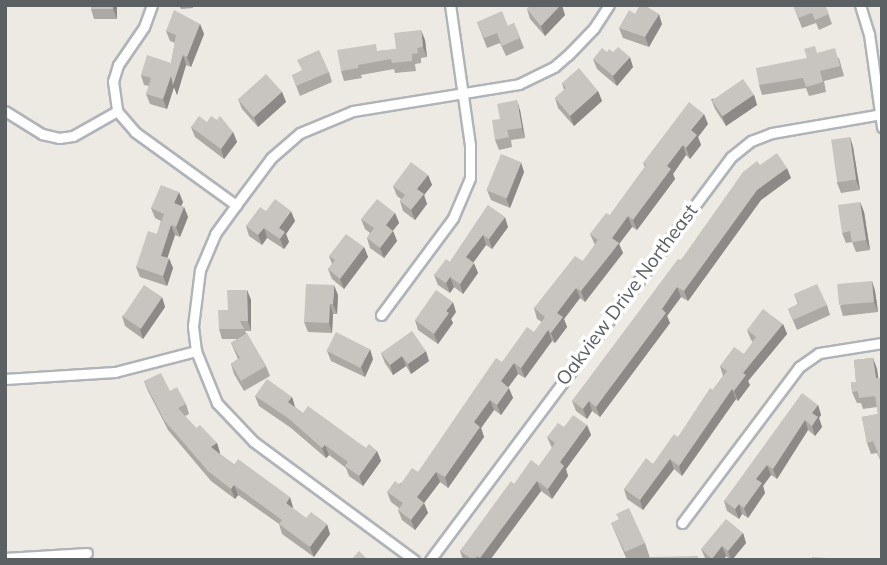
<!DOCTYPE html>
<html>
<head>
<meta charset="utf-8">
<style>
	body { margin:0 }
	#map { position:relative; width:887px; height:565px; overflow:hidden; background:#ede9e3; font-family:Mulish,sans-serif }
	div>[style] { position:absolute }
	.roads { filter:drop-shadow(2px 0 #b0b4b8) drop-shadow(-2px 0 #b0b4b8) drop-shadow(0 2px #b0b4b8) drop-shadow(0 -2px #b0b4b8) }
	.minor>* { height:9px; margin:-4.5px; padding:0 4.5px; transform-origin:4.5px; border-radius:4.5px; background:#fff }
	.wall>* { inset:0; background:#aca9a4 }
	.shaded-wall>* { inset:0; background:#8c8986 }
	.building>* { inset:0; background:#c8c4bf; transform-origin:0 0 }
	span { translate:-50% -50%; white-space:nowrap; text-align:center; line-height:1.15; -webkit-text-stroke:7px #fff; paint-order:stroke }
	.street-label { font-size:19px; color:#5b6063 }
	.frame { position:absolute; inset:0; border:7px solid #5b6063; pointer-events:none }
</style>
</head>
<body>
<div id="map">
	<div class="roads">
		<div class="minor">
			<div style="left:152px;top:5px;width:23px;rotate:110deg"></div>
			<div style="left:144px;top:27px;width:46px;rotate:124.4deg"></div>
			<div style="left:118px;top:65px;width:17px;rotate:107deg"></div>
			<div style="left:113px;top:81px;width:30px;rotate:82deg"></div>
			<div style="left:117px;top:111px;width:28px;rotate:49deg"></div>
			<div style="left:135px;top:132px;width:125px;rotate:35.9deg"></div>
			<div style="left:860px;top:5px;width:30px;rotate:73deg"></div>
			<div style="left:869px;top:34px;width:94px;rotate:82deg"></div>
			<div style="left:5px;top:111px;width:44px;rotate:31.9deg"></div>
			<div style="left:42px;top:134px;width:17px;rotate:13deg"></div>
			<div style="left:59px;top:138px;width:14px;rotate:-8deg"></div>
			<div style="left:73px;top:136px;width:51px;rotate:-29.6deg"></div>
			<div style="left:381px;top:315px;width:121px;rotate:-53.4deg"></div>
			<div style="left:453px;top:218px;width:43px;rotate:-67deg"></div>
			<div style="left:470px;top:178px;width:33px;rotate:-90deg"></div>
			<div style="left:470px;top:145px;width:141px;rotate:-98.1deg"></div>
			<div style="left:5px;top:379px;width:110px;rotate:-3.6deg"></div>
			<div style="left:115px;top:372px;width:84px;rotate:-14.5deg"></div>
			<div style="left:682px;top:523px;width:195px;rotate:-53.1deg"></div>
			<div style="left:799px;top:367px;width:24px;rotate:-35deg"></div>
			<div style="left:819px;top:353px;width:64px;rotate:-9deg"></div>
			<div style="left:5px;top:558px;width:82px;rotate:-3.5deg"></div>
			<div style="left:414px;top:560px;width:199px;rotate:-143.6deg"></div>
			<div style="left:254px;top:442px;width:54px;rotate:-133.5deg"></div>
			<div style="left:217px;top:403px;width:56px;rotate:-112deg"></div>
			<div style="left:196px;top:351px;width:25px;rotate:-97deg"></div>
			<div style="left:193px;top:326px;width:56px;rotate:-82.9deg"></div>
			<div style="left:200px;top:270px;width:39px;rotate:-67deg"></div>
			<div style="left:215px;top:234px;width:36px;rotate:-54deg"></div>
			<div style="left:236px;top:205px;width:59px;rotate:-53.3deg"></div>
			<div style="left:271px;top:158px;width:38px;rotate:-41deg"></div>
			<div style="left:300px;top:133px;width:57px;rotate:-22.5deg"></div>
			<div style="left:353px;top:111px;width:168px;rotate:-9.2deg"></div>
			<div style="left:519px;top:84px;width:39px;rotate:-26deg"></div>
			<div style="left:554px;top:67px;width:18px;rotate:-41deg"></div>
			<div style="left:568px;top:55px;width:37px;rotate:-46deg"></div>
			<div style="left:594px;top:28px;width:27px;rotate:-57deg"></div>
			<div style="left:430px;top:560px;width:503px;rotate:-53.24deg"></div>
			<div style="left:731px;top:157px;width:26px;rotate:-39deg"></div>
			<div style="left:751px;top:141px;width:22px;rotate:-21deg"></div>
			<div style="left:772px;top:133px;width:112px;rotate:-9.8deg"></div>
		</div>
	</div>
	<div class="wall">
		<div style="clip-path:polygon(117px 5px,117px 19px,94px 19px,91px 9px)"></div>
		<div style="clip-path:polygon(179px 5px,193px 5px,193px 8px,181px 9px)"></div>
		<div style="clip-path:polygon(793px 5px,825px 5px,832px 24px,819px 30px,816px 23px,802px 28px)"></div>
		<div style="clip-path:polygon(527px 9px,565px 15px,545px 36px,530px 19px)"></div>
		<div style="clip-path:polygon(635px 14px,662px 24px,649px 47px,623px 38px,619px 28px)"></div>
		<div style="clip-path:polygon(477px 22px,508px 26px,514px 23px,524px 48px,506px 56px,500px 43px,487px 48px)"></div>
		<div style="clip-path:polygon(200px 24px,204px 34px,191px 67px,186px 65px,177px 95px,174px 87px,167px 109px,150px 104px,146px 94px,149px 86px,144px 85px,141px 75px,171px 63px,175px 43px,170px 41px,166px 31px)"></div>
		<div style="clip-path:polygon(425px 40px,427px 57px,421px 58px,421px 63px,415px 64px,416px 71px,395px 73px,394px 69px,361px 75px,362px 78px,344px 81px,341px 71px,379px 51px,396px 49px)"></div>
		<div style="clip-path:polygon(607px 52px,633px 67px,617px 86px,597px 69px,593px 59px)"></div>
		<div style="clip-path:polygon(817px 53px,839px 58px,844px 76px,824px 81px,826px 92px,809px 96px,806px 88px,762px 95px,759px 85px)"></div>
		<div style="clip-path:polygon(329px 72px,332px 82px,300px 96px,292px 75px)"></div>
		<div style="clip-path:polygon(562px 83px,598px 91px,602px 101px,574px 126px,558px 108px,555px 98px,564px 90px)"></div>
		<div style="clip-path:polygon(282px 92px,286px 102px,258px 127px,242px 109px,238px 99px)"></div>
		<div style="clip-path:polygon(754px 95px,757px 105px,726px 126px,715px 109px,711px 99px)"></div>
		<div style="clip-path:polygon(520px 110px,525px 138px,511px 140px,512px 147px,499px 150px,495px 140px,500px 119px)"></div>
		<div style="clip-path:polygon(207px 122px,233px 132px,237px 142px,224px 159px,195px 137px,191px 127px)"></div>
		<div style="clip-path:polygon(708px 124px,698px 137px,701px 145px,690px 159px,686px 155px,673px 174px,675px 179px,637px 230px,632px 227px,619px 244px,623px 253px,585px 302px,580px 298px,564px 319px,567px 327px,555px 343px,552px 341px,525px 378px,518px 374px,508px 387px,513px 398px,501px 415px,494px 410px,481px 428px,484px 437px,448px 488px,440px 482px,424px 503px,428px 513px,415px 530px,402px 520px,398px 510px,399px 508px,391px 502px,387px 492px,418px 472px,502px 362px,534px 332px,542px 322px,537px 319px,534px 308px,583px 261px,595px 245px,590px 234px,610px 215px,645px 167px,643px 163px)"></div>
		<div style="clip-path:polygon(850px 137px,853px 147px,860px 190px,841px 193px,837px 183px)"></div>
		<div style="clip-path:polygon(760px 165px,791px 178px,761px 200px,688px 301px,681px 297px,667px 316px,670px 323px,600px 417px,592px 411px,587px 419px,576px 411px,572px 401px,681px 260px)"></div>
		<div style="clip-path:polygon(524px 172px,510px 208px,491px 200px,487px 190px)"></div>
		<div style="clip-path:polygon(428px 175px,432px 185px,424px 195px,427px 204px,415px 220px,403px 211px,400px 201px,401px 199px,397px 196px,393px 186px)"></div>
		<div style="clip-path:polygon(183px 202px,181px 206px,184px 207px,188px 217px,180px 237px,175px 235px,167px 258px,173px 268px,167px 286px,140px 277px,136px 267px,157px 234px,161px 221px,155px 218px,151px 208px)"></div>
		<div style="clip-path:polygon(860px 202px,864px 212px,870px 250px,856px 252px,852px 242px,846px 243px,842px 233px)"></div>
		<div style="clip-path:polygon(488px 205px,508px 227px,492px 249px,486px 245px,473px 263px,478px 273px,463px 294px,454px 287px,450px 293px,438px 285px,434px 275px,450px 262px)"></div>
		<div style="clip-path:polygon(266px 211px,295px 221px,286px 234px,289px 242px,284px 249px,267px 238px,262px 245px,249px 236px,246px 226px)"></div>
		<div style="clip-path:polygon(395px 213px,399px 223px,393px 231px,397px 241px,384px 258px,370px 248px,367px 238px,370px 233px,365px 229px,361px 219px)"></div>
		<div style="clip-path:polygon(364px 247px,368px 257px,344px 289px,332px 279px,328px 269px,332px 264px,329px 256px)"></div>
		<div style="clip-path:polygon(872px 281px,875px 291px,878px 312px,843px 316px,840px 306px)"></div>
		<div style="clip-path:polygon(247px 290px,251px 300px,251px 331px,245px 331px,266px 366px,270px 376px,244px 391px,234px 374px,231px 364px,238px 359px,231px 343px,237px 339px,222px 339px,219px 329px,228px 310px)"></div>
		<div style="clip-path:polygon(794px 294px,827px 305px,830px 315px,797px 330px,788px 309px,798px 304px)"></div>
		<div style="clip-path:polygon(338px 295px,337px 314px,333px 314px,332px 333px,308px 332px,304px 322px)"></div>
		<div style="clip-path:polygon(162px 297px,165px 307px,143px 339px,125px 326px,122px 316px)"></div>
		<div style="clip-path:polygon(456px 312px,451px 319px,453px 323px,438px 344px,418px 330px,415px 320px)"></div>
		<div style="clip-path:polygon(783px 324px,787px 334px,748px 381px,750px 385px,738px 401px,736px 399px,682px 476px,674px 469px,643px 510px,627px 499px,624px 489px,653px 464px,678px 437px,723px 376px,720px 366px,744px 354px,753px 342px,751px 340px,747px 330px)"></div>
		<div style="clip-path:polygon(327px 351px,373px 359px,365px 377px,331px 361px)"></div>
		<div style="clip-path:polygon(381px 353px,429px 361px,411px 374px,406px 366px,393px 375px,385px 363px)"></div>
		<div style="clip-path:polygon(873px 358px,877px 369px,878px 378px,882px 378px,882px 464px,877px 453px,871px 454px,867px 443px,862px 417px,878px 414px,877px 407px,863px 409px,861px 403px,857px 403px,852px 392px,851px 382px,856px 382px,854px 360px)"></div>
		<div style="clip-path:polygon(144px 381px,170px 391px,186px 404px,189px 414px,185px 416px,196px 428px,217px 443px,220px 454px,306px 518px,330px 534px,314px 557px,282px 534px,279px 524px,238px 495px,235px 499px,211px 481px,168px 430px,148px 391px)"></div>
		<div style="clip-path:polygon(255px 396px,292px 397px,295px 407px,303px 413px,366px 448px,377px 451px,381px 461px,363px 486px,349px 476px,346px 468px,329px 455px,326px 458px,291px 428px,259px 406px)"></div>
		<div style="clip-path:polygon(818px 405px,821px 415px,819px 418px,822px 427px,815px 436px,808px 430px,777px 479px,771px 475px,763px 486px,765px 493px,748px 518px,742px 514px,739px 519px,727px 511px,724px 501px)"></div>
		<div style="clip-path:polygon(587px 425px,591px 435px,566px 469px,568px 476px,552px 499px,541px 491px,490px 560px,463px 560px,460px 551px,514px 484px,539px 466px,552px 448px,547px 437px,564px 427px)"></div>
		<div style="clip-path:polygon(611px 523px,645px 543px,650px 558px,645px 560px,627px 560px)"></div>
		<div style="clip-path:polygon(743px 533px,746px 543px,732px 560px,730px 560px,726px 556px,723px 560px,706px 560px,701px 549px)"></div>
	</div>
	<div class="shaded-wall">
		<div style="clip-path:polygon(113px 5px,117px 5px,117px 19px,113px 9px)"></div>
		<div style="clip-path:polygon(559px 5px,562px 5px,565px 15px,545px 36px,541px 26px)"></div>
		<div style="clip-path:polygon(659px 14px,662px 24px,649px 47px,645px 37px)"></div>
		<div style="clip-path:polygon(200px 24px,204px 34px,191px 67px,187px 57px)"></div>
		<div style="clip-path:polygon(421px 30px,425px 40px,427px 57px,423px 47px)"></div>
		<div style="clip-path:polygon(183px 55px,186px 65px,177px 95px,174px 87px,167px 109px,163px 99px,171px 76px)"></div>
		<div style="clip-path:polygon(630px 57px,633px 67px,617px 86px,613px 76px)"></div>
		<div style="clip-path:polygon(598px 91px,602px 101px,574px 126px,570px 116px)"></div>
		<div style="clip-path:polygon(282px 92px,286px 102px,258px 127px,254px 117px)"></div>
		<div style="clip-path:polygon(754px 95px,757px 105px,726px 126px,722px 116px)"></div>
		<div style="clip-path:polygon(517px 100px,520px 110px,525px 138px,522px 128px)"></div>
		<div style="clip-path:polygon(704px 114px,708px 124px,698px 137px,701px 145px,690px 159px,686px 148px,691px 130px)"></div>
		<div style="clip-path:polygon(233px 132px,237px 142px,224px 159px,221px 149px)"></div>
		<div style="clip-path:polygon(850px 137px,853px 147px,860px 190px,856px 180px)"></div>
		<div style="clip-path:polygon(683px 145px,686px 155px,673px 174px,675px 179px,637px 230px,633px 220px,667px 166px)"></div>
		<div style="clip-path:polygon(521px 162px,524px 172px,510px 208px,506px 198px)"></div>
		<div style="clip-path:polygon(787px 168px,791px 178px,761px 200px,688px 301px,684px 291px,757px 190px)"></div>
		<div style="clip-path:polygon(428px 175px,432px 185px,424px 195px,427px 204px,415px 220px,411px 210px,417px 189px)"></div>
		<div style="clip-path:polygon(179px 192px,183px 202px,178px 213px,174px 203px)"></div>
		<div style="clip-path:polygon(860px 202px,864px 212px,870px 250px,866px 240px)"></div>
		<div style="clip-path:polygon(184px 207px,188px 217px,180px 237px,176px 227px)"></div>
		<div style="clip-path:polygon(291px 211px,295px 221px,286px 234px,289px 242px,284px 249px,280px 239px,279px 228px)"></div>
		<div style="clip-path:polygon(395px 213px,399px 223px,389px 235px,386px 225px)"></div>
		<div style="clip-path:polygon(628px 216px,632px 227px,619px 244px,623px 253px,585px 302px,581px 291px,612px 238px)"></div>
		<div style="clip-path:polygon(505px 217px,508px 227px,492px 249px,489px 239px)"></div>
		<div style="clip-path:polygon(171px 225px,175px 235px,165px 265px,161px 256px)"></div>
		<div style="clip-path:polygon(264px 228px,267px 238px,262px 245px,258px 235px)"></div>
		<div style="clip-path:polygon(393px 231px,397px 241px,384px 258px,380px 248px)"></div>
		<div style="clip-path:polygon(483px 235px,486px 245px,470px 267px,466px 257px)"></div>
		<div style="clip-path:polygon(364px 247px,368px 257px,344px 289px,340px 279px)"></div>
		<div style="clip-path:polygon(169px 258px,173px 268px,167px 286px,163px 276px)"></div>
		<div style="clip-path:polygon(474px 263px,478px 273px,463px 294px,460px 284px)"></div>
		<div style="clip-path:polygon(450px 277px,454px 287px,450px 293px,446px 283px)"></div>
		<div style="clip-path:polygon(872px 281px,875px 291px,878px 312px,874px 302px)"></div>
		<div style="clip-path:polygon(334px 285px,338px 295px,337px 314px,333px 304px)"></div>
		<div style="clip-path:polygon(677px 287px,681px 297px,667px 316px,670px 323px,600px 417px,596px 407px)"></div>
		<div style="clip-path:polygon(576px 288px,580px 298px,564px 319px,567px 327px,555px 343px,551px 333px,557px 313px)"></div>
		<div style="clip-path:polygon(247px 290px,251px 300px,251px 331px,248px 321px)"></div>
		<div style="clip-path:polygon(162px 297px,165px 307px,143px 339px,140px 329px)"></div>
		<div style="clip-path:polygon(453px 302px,456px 312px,451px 319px,453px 323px,438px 344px,434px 334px,446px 311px)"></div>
		<div style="clip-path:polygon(330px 304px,333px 314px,332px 333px,329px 323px)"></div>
		<div style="clip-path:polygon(783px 324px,787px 334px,748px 381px,750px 385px,738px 401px,734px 391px,743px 373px)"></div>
		<div style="clip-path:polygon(548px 330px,552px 341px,525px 378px,521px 368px)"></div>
		<div style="clip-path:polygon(370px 349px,373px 359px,365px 377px,361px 367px)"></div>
		<div style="clip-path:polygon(426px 351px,429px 361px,411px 374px,408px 364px)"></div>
		<div style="clip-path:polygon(402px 356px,406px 366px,393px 375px,390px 365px)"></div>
		<div style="clip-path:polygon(873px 358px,877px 369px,880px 390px,876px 378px)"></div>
		<div style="clip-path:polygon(514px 363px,518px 374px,505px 392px,501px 381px)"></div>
		<div style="clip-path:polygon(509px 388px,513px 398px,501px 415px,497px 405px)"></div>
		<div style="clip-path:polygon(732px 389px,736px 399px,682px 476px,679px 466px)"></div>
		<div style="clip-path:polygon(292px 397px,295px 407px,291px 412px,288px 402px)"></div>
		<div style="clip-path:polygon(490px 400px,494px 410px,481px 428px,484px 437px,448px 488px,445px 477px,474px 422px)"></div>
		<div style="clip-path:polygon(589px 401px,592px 411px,587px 419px,583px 409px)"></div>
		<div style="clip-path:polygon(818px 405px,821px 415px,819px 418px,822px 427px,815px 436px,812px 426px,812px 413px)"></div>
		<div style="clip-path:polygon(805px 420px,808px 430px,777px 479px,773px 469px)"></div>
		<div style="clip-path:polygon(587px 425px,591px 435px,566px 469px,568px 476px,552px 499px,548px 489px,560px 462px)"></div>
		<div style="clip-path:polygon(217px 443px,220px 453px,215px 457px,211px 447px)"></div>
		<div style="clip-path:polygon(325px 445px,329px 455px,326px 458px,322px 448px)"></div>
		<div style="clip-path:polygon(377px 451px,381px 461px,363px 486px,359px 476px)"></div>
		<div style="clip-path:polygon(670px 459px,674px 469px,643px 510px,640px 500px)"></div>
		<div style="clip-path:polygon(767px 465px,771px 475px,763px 486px,765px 493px,748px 518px,744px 508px,756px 479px)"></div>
		<div style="clip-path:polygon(436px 472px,440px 482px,424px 503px,428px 513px,415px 530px,411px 520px,417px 497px)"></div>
		<div style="clip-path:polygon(537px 481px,541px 491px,490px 560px,481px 560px,480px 558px)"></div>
		<div style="clip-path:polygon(234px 485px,238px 495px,235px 499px,231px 489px)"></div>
		<div style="clip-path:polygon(290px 497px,293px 507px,289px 513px,286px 503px)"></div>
		<div style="clip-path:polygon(739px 504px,742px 514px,739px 519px,735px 509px)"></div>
		<div style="clip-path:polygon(327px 524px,330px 534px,314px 557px,310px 547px)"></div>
		<div style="clip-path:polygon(743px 533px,746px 543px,732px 560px,731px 560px,728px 551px)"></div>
		<div style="clip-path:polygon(722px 546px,726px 556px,723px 560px,713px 560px,712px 559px)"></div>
	</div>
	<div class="building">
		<div style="left:91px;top:5px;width:22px;height:4px"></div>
		<div style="clip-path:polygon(530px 5px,561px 5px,541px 26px,527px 9px)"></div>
		<div style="clip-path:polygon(640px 5px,644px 5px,659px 14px,645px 37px,619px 28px,629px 10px,635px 14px)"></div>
		<div style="clip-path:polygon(793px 5px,825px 5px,829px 14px,815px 20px,812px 13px,798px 18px)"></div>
		<div style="clip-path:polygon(174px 10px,200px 24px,187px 57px,183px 55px,173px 85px,171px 76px,163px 99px,146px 94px,151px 78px,141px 75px,147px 55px,171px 63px,176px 35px,166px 31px)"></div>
		<div style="clip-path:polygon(502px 11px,508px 26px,514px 23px,520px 38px,502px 46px,497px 33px,484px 38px,477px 22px)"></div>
		<div style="clip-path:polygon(421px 30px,423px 47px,417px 48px,418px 53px,412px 54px,412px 61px,392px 63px,391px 59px,358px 65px,358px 68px,341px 71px,337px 50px,376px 44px,377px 51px,396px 49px,394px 33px)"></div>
		<div style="clip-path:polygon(815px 46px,817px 53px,835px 48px,840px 66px,820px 71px,823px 82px,806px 87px,803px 78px,759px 85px,756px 68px,807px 58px,804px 49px)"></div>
		<div style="clip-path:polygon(618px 47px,630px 57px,613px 76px,593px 59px,602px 48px,607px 52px,609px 49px,613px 52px)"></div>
		<div style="clip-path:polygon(319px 50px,329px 72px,296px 86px,292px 75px,302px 70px,297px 60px)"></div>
		<div style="clip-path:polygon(579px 68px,598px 91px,570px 116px,555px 98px,566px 88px,562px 83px)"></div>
		<div style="left:266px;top:74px;width:24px;height:38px;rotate:48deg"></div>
		<div style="left:743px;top:79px;width:19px;height:38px;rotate:55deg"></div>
		<div style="clip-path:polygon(517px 100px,522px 128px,507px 130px,509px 137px,495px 140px,492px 120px,500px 119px,497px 104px)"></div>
		<div style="clip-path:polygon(689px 102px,704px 114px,691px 130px,697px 135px,686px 148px,683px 145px,667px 166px,671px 169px,633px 220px,628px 216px,612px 238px,619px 243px,609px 256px,581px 291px,576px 288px,557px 313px,563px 317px,551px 333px,548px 330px,521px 368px,514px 363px,501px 381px,509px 388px,497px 405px,490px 400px,474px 422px,480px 427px,445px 477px,436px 472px,417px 497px,424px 503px,411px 520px,398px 510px,403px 503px,387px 492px,395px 481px,400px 485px,412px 468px,418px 472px,496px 358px,502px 362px,527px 327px,534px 332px,545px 317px,534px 308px,575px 256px,583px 261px,598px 240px,590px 234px,606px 213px,610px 215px,646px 165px,643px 163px)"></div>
		<div style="clip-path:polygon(199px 116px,207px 122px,211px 116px,217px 120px,220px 116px,233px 132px,221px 149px,191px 127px)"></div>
		<div style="left:850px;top:137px;width:43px;height:19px;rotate:82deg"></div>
		<div style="clip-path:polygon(777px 153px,787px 168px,757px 190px,684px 291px,677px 287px,662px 309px,666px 313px,596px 407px,589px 401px,583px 409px,572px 401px,678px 259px,681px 260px,743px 172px,757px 161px,760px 165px)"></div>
		<div style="left:501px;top:154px;width:22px;height:39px;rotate:22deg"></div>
		<div style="clip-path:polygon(411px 162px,428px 175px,417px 189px,424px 194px,411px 210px,400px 201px,405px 195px,393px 186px)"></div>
		<div style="clip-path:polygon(161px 185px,179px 192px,174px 203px,184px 207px,176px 227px,171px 225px,161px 256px,169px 258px,163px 276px,136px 267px,148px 231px,157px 234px,164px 214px,151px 208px)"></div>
		<div style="clip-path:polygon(275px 199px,291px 211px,279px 228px,285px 232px,280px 239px,264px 228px,258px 235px,246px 226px,260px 207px,266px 211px)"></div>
		<div style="clip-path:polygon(377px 199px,395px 213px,386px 225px,393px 231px,380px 248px,367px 238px,374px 228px,361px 219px)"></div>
		<div style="clip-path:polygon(860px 202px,866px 240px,852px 242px,850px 231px,842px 233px,838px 205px)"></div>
		<div style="clip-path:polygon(488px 205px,505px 217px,489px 239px,483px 235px,466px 257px,474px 263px,460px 284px,450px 277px,446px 283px,434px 275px,446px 259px,450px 262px)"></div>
		<div style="clip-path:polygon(346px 234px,364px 247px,340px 279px,328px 269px,335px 260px,329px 256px)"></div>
		<div style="left:872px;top:281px;width:21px;height:35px;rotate:85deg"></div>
		<div style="clip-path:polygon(306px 284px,334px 285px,333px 304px,330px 304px,329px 323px,304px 322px)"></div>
		<div style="clip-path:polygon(817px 284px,827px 305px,793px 320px,788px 309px,799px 304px,794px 294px)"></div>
		<div style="left:144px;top:285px;width:22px;height:38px;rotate:34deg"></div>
		<div style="clip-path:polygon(227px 290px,247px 290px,248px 321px,240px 321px,244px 329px,219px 329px,218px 310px,228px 310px)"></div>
		<div style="clip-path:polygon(436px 290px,453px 302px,446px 311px,449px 313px,434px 334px,415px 320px)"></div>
		<div style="clip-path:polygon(763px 309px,783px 324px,743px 373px,746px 375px,734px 391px,732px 389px,679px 466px,670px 459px,640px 500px,624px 489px,646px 458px,653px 464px,674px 434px,678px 437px,710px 388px,713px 390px,727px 371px,720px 366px,734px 347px,744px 354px,756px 337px,747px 330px)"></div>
		<div style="clip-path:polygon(412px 331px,426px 351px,408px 364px,402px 356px,390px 365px,381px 353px)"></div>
		<div style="left:336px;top:332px;width:38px;height:21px;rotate:27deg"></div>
		<div style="clip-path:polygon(247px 333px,266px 366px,241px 381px,231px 364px,240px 358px,231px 343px)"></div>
		<div style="clip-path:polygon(873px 358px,876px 378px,882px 378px,882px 463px,873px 441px,867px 443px,862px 417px,878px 414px,875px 396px,859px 398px,858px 391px,852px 392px,851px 382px,856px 382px,854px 360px)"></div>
		<div style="clip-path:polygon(161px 373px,170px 391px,177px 387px,186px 404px,178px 408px,196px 428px,200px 425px,217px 443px,211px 447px,234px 465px,238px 459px,290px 497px,286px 503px,306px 518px,311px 512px,327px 524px,310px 547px,279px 524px,282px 520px,234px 485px,231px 489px,208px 471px,164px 420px,144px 381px)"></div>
		<div style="clip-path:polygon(267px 379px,292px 397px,288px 402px,303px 413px,308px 406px,366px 448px,369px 444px,377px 451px,359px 476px,345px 466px,348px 462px,325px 445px,322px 448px,288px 418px,255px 396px)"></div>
		<div style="clip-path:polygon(802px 393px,818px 405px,812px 413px,818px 417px,812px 426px,805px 420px,773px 469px,767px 465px,756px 479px,762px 483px,744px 508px,739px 504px,735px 509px,724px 501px)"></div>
		<div style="clip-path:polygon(573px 415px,587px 425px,560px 462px,564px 466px,548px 489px,537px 481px,480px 558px,477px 556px,474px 560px,473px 560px,460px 551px,511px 481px,514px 484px,531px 460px,539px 466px,555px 443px,547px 437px,558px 423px,564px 427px)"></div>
		<div style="clip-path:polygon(629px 508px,645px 543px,625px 552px,611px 523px,619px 519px,616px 514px)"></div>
		<div style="clip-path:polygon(726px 519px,743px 533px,728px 551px,722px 546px,712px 559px,701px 549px)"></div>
		<div style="clip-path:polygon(359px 551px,368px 560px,351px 560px)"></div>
		<div style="clip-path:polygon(698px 556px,698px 560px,650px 560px,650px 557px)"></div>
		<div style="clip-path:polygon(812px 557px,841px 559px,812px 560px)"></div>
	</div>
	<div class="street-label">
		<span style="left:627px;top:295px;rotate:-53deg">Oakview Drive Northeast</span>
	</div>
	<div class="frame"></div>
</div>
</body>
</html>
